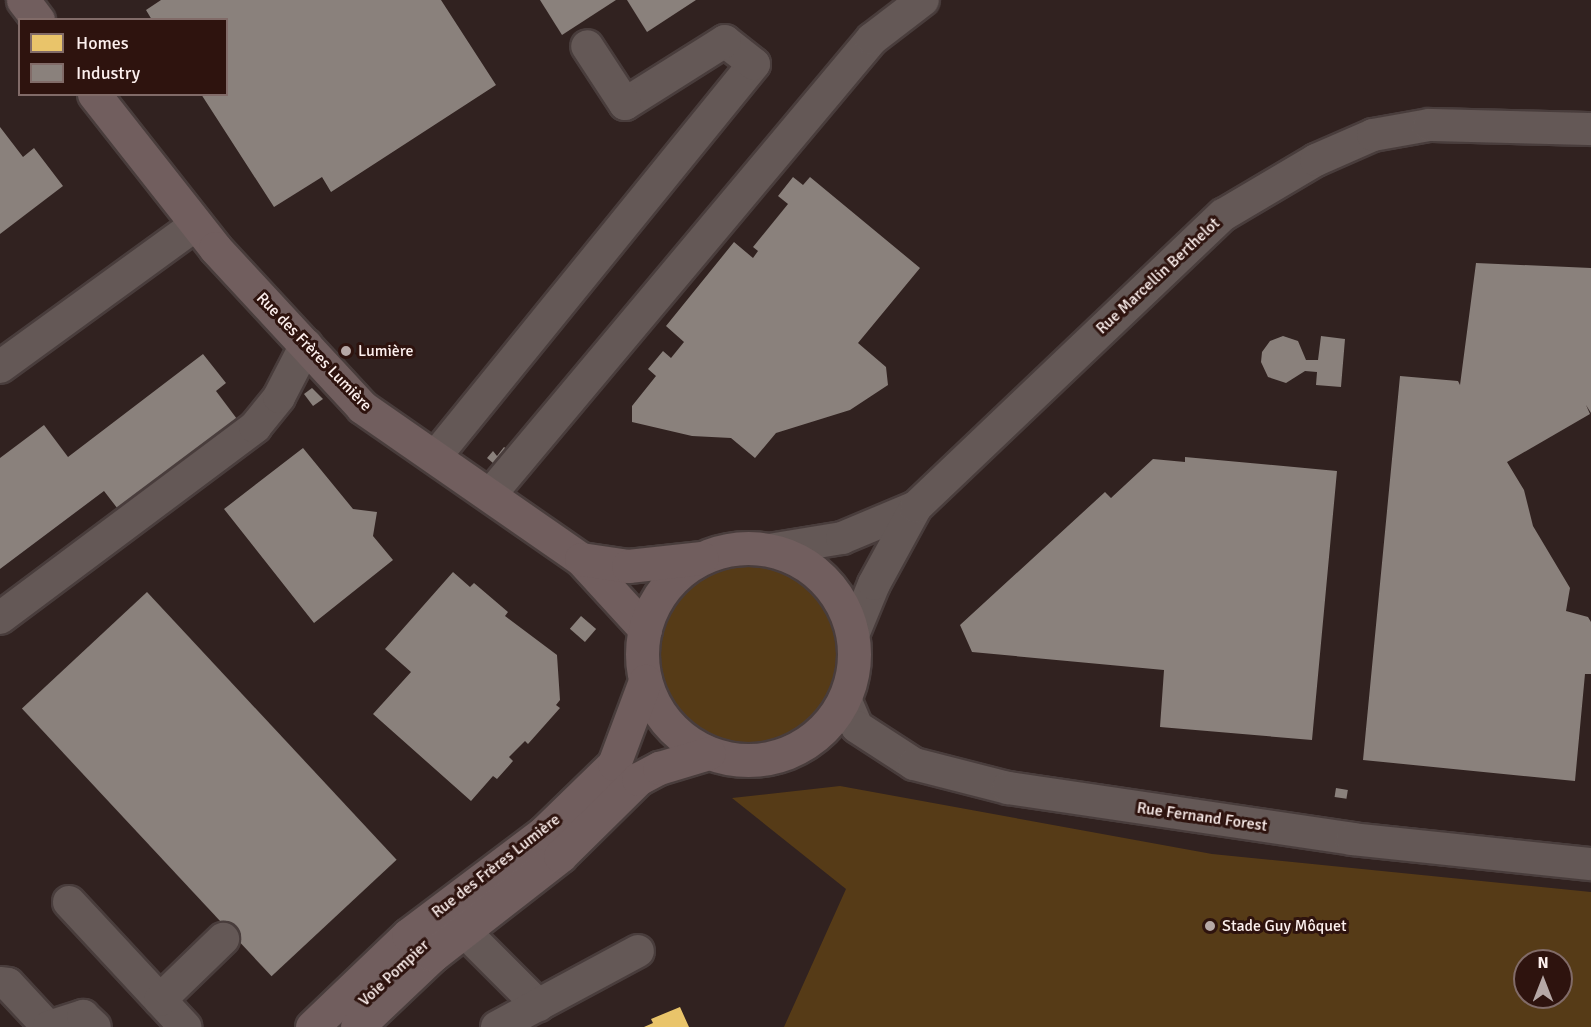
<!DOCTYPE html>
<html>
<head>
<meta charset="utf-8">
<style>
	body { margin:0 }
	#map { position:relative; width:1591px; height:1027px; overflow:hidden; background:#312220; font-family:Signika,sans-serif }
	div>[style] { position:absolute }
	.green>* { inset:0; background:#563b17 }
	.round { border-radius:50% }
	.homes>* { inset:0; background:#e9c46a }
	.industry>* { inset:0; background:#8a817c; transform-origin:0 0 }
	.roads { filter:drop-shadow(2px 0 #493d3c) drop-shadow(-2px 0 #493d3c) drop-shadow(0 2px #493d3c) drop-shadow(0 -2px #493d3c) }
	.minor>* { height:32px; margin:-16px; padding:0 16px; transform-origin:16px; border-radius:16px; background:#645856 }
	.major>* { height:33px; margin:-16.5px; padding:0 16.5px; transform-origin:16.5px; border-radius:16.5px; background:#715e5e }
	.major>.ring { margin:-16.5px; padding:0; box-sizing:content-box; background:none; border:33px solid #715e5e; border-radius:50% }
	.dots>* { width:16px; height:16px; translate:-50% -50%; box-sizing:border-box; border:3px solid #2e130e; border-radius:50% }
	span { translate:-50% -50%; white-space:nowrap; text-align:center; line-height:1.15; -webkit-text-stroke:6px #2e130e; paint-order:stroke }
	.street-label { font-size:16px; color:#fdf0ee }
	.poi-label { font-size:16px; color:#fdf0ee }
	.left { translate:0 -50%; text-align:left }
	.legend { position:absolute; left:18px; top:18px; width:210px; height:78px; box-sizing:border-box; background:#2e130e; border:2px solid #816b68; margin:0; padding:8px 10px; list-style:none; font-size:18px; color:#fdf0ee }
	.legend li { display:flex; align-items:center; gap:12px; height:30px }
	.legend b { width:30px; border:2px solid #816b68 }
	.north { position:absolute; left:1513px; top:949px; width:60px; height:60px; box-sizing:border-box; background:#2e130e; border:2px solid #816b68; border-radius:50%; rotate:0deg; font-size:16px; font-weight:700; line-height:24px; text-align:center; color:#fdf0ee }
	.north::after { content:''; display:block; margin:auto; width:21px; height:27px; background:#b6a8a6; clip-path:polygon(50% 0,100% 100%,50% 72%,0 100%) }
</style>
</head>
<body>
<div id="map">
	<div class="green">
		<div class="round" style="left:653px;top:561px;width:186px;height:186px"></div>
		<div style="clip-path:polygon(evenodd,840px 786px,1212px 854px,1591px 892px,1591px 1027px,784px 1027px,846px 889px,732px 798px,840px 786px,1525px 961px,1561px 961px,1561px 997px,1525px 997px,1525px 961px)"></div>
	</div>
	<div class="homes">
		<div style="clip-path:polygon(680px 1007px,689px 1027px,644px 1027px,653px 1023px,651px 1019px)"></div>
	</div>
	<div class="industry">
		<div style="clip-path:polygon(161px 0,441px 0,496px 85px,331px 192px,322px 177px,274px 207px,201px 94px,226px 94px,226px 20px,152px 20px,146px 10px)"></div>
		<div style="clip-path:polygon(540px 0,616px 0,562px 35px)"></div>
		<div style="clip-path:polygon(627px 0,696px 0,647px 32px)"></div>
		<div style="clip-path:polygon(0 127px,23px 157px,34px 148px,63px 186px,0 234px)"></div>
		<div style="clip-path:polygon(793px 177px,803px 185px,810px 177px,920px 268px,858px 343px,886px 367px,888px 385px,850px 410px,776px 433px,755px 458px,731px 438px,692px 436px,632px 422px,632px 406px,656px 376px,648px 369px,663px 351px,671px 358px,684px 342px,666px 326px,734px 242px,753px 258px,758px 251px,753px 247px,788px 204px,778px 196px)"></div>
		<div style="clip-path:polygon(1476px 263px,1591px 268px,1591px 413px,1586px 405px,1590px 414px,1507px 462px,1524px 490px,1533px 526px,1570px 588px,1566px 611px,1588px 617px,1591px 622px,1591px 674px,1585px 674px,1575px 781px,1363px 760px,1400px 376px,1458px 381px,1460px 385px)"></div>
		<div style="clip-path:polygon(1283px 336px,1298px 341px,1306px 360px,1318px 360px,1321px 336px,1345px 339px,1341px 387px,1316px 385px,1317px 372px,1305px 371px,1286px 383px,1268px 377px,1261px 362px,1262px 352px,1270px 341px)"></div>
		<div style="clip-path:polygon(203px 354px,226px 383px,216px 391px,240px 423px,121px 513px,104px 491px,0 569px,0 458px,44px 425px,68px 457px)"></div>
		<div style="clip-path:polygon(312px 388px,323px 399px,313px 406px,304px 394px)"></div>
		<div style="clip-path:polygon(504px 447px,512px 453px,499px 468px,487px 458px,493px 451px,497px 456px)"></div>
		<div style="clip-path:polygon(303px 448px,353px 509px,377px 512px,373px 536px,393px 560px,314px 623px,224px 509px)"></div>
		<div style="clip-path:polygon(1185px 457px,1337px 471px,1312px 740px,1160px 727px,1164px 670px,972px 652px,960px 625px,1105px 492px,1111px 498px,1153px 459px,1185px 462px)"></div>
		<div style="clip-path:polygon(453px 572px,470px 587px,474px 583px,508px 612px,505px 616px,557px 655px,560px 700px,556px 705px,560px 708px,528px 744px,525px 741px,509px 757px,513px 761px,497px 779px,493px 776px,471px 801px,373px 714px,411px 672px,385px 649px)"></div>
		<div style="left:147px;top:592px;width:366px;height:171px;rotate:47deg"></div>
		<div style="left:581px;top:616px;width:20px;height:17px;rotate:41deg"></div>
		<div style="left:1336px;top:788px;width:12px;height:9px;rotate:9deg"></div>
	</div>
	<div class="roads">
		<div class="minor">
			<div style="left:0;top:367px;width:243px;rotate:-36deg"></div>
			<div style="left:435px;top:457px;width:506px;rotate:-50.93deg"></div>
			<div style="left:754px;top:64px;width:37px;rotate:-142deg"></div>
			<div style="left:725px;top:41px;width:118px;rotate:147.8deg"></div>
			<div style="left:625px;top:104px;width:69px;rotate:-123.2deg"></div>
			<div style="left:490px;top:495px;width:595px;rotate:-50.05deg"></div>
			<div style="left:872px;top:39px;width:64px;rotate:-37.4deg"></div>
			<div style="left:769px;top:550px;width:74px;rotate:-9.3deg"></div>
			<div style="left:842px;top:538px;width:80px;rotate:-22.7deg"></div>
			<div style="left:0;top:618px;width:319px;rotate:-36.8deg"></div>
			<div style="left:255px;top:427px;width:38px;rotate:-51deg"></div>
			<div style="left:279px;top:397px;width:59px;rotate:-62.6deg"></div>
			<div style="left:853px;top:635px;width:55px;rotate:-67.6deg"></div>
			<div style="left:874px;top:584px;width:88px;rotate:-61.4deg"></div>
			<div style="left:916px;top:507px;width:424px;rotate:-43.6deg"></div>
			<div style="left:1223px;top:215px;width:108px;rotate:-30.6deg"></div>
			<div style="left:1316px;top:160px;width:62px;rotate:-23.7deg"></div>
			<div style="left:1373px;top:135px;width:57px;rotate:-10.1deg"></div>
			<div style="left:1429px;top:125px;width:162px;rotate:1.4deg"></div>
			<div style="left:845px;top:699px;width:30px;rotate:67deg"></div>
			<div style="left:857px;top:727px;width:68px;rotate:33deg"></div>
			<div style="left:914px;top:764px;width:97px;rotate:14.3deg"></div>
			<div style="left:1008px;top:788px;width:348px;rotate:8.4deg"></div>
			<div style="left:1352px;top:839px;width:240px;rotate:6deg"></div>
			<div style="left:69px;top:902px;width:171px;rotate:47.1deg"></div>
			<div style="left:445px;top:912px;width:132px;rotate:45deg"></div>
			<div style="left:0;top:983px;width:8px;rotate:7deg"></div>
			<div style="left:8px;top:984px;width:59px;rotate:47.1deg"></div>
			<div style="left:160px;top:1000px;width:88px;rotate:-44.1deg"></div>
			<div style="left:49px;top:1027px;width:36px;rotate:-18deg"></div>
			<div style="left:83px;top:1016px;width:16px;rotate:43deg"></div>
			<div style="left:497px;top:1027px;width:160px;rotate:-28.3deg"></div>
		</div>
		<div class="major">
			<div style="left:23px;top:0;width:25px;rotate:53deg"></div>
			<div style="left:94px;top:94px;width:196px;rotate:51.8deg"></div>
			<div style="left:215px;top:248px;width:217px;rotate:47.2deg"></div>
			<div style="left:362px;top:407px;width:267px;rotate:34.8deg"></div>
			<div style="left:581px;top:559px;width:95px;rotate:47.6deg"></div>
			<div class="ring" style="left:642px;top:548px;width:179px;height:179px"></div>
			<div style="left:581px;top:559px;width:48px;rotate:8.5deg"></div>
			<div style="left:628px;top:566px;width:74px;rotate:-6.2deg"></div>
			<div style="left:312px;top:1027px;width:133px;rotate:-43.8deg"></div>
			<div style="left:408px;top:935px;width:169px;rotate:-37.1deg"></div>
			<div style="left:543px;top:833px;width:99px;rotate:-44.2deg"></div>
			<div style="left:614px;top:764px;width:89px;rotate:-69.5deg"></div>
			<div style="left:357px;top:1027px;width:105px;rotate:-43.5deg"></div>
			<div style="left:433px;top:955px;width:161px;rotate:-37.9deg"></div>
			<div style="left:560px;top:856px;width:110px;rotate:-44.6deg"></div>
			<div style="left:638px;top:779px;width:24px;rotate:-28deg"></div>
			<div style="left:659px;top:768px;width:52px;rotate:-16.7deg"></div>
		</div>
	</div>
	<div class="dots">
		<div style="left:346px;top:351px;background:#b6a8a6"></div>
		<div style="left:1210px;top:926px;background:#b6a8a6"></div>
	</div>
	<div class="street-label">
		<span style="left:1158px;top:276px;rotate:-43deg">Rue Marcellin Berthelot</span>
		<span style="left:314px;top:352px;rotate:46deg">Rue des Frères Lumière</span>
		<span style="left:1202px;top:817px;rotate:8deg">Rue Fernand Forest</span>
		<span style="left:496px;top:866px;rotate:-38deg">Rue des Frères Lumière</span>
		<span style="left:394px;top:973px;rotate:-43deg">Voie Pompier</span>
	</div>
	<div class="poi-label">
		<span class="left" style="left:358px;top:351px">Lumière</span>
		<span class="left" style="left:1222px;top:926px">Stade Guy Môquet</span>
	</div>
	<ul class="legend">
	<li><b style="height:16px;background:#e9c46a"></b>Homes</li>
	<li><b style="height:16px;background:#8a817c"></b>Industry</li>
	</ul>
	<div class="north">N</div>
</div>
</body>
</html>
